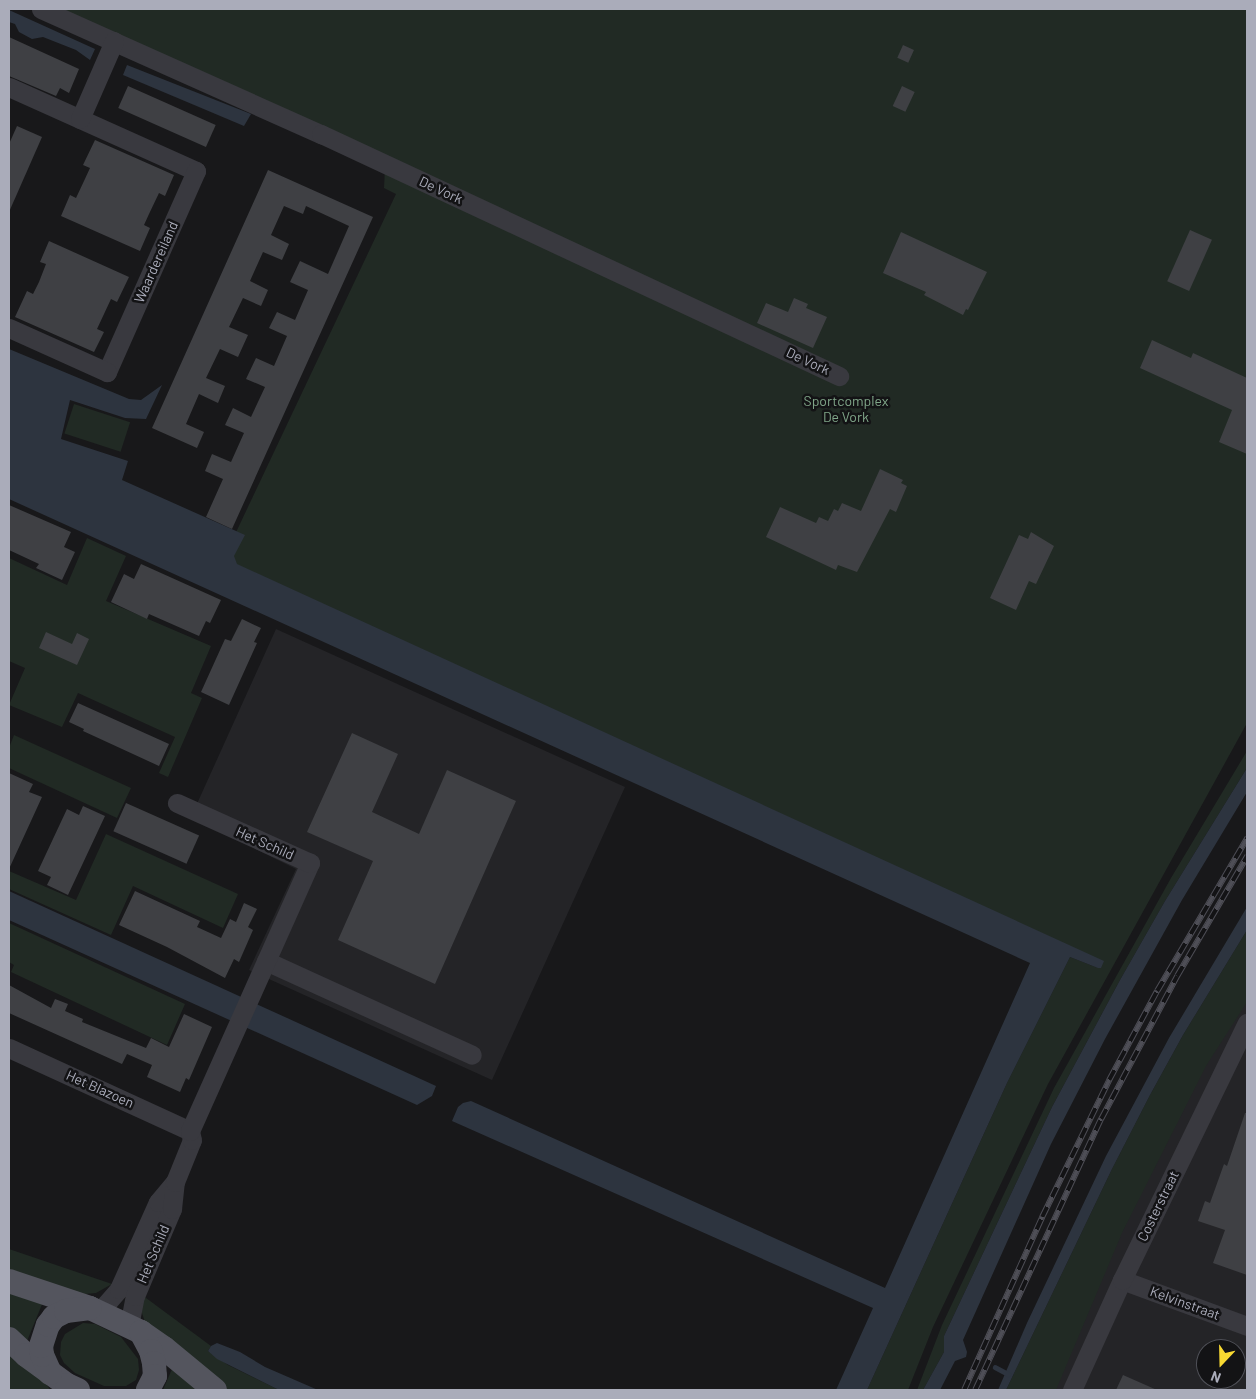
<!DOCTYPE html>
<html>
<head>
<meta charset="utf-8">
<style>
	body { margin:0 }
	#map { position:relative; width:1256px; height:1399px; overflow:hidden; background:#18181a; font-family:Barlow,sans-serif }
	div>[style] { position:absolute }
	.built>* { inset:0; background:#242427 }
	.green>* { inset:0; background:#212a24; transform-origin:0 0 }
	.water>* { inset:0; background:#2d343f }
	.stream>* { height:4.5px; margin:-2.25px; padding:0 2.25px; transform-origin:2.25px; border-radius:2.25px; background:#2d343f }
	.building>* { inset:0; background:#3f4044; transform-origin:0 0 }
	.minor>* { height:19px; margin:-9.5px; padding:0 9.5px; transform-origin:9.5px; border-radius:9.5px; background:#39393f }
	.major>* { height:24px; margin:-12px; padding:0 12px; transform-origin:12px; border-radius:12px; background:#54555e }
	.rail>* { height:5.5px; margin-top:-2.75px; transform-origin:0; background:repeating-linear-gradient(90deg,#131315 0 11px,#4e4e56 0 22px); box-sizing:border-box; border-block:1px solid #4e4e56 }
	span { translate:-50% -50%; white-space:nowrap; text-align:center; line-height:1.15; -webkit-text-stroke:5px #131315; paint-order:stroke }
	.street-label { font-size:14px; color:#aaacba }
	.park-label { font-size:14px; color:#80a689 }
	.frame { position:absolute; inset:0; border:10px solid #aaacba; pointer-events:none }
	.north { position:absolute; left:1196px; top:1339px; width:50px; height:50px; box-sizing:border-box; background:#131315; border:1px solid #4f5057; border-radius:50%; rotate:201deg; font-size:14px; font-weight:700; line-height:20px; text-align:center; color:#aaacba }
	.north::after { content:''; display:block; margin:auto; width:18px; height:22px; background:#f8d932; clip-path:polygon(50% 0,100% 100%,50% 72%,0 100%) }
</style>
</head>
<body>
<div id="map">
	<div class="built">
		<div style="clip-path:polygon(276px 629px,625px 787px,492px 1080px,249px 970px,296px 869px,191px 817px)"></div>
		<div style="clip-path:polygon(evenodd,1247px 972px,1247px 1390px,1017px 1390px,1247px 972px,1206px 1349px,1236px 1349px,1236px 1379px,1206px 1379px,1206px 1349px)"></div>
	</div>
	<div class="green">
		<div style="clip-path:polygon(43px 9px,1247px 9px,1247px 723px,1048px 1084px,933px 1327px,908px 1390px,867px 1390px,1007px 1083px,1070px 957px,1098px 968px,221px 564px,396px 194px,384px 188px,385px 167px)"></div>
		<div style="left:74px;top:404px;width:59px;height:31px;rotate:18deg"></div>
		<div style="clip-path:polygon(87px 538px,126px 556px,106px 601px,211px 646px,191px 693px,202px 698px,168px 777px,159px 773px,175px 737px,78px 693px,62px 727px,9px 705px,25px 668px,9px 661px,9px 558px,67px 585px)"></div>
		<div style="clip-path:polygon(14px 735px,131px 788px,117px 818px,9px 768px,9px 748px)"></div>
		<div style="clip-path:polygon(1247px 751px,1247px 768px,1165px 901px,1120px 980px,1052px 1107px,944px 1336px,944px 1352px,923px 1390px,917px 1390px,942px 1325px,1054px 1088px,1171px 878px)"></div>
		<div style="clip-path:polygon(106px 834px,238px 894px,223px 928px,133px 886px,111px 935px,9px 889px,9px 871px,76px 900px)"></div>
		<div style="clip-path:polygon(9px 923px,185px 1004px,167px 1045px,11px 972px,14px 965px,9px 962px)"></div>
		<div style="clip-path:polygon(1247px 930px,1247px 1002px,1206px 1066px,1122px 1233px,1056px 1390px,1006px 1390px,1112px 1169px,1150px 1095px,1183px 1035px)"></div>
		<div style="clip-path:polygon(9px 1249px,112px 1284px,96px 1293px,85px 1294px,9px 1275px)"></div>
		<div style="clip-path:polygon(9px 1286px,45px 1297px,25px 1346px,9px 1330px)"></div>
		<div style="clip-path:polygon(142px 1295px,211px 1346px,208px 1351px,228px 1365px,279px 1390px,223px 1390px,145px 1322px,142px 1313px)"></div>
		<div style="clip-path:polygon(83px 1323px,95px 1324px,121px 1337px,138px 1359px,139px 1370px,136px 1380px,126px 1386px,104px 1386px,75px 1373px,64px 1363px,60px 1355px,61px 1342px,65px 1334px)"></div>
		<div style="clip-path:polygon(9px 1347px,47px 1385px,50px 1390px,9px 1390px)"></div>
		<div style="clip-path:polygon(175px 1362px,208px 1390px,163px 1390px)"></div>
	</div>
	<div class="water">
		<div style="clip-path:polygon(9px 10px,95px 49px,90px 60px,76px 50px,43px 37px,32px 39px,19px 32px,15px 24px,9px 22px)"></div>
		<div style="clip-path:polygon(127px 65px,251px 114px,244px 126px,123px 75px)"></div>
		<div style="clip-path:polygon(9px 349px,129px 399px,141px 400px,162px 385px,146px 419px,125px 418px,70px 400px,61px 439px,128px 461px,122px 480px,245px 535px,234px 556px,237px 564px,1104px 961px,1101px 968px,1098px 968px,1070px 957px,1007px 1083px,867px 1390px,836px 1390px,873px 1308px,452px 1121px,458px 1107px,463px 1103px,471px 1101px,885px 1288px,1030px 963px,9px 499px)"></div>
		<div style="clip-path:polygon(1247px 768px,1247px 792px,1182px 900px,1105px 1039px,1051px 1144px,963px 1340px,967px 1352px,966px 1357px,955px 1361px,940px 1390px,923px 1390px,944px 1352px,944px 1336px,1052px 1107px,1120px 980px,1165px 901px)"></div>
		<div style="clip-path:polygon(9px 891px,436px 1086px,432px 1096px,417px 1105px,9px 920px)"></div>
		<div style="clip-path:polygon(1247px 907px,1247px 930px,1183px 1035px,1150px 1095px,1112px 1169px,1006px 1390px,998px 1390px,1027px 1323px,1106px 1156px,1169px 1038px)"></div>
		<div style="clip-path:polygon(217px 1343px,240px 1352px,265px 1367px,318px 1390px,279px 1390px,217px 1359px,208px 1351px,211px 1346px)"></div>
	</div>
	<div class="stream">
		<div style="left:995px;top:1367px;width:15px;rotate:28deg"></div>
	</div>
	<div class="building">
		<div style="clip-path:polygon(9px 37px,79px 69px,69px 93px,60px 88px,56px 96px,9px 76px)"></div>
		<div style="left:903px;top:45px;width:12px;height:14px;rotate:24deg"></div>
		<div style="left:128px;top:86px;width:96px;height:24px;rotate:24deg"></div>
		<div style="left:902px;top:86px;width:14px;height:22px;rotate:25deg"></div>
		<div style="clip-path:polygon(17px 126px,42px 137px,9px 212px,9px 144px)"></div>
		<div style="clip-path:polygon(95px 140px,174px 175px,165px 196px,159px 193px,149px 214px,144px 225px,150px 228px,140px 251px,61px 216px,70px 195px,76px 198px,84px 181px,90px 168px,83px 165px)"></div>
		<div style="clip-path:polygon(268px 170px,373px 217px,232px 529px,206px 517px,223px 479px,205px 471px,212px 454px,231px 462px,244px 433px,225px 425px,233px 408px,251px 417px,265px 387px,246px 379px,256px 358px,274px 366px,287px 336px,269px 328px,277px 312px,295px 320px,308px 290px,290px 282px,300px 261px,328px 274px,349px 226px,306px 206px,303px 214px,284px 206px,271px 235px,289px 244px,282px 260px,263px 252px,250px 281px,268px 290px,261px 306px,243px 298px,229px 327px,248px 335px,238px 357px,220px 349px,206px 378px,225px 386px,218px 403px,199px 394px,186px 424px,204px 432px,197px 448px,152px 428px)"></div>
		<div style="left:1190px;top:230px;width:24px;height:56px;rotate:24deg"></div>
		<div style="clip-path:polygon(901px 232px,987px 272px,968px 310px,966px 309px,963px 315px,924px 295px,926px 292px,883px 273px)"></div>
		<div style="clip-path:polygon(49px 241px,129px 277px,117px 302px,111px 299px,97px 329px,104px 332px,94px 352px,15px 317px,27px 291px,33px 294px,39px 282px,46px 264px,40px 262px)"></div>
		<div style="clip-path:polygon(794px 298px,808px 304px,806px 308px,827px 317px,813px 348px,757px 323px,766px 303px,788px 312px)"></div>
		<div style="clip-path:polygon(1152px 340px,1191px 358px,1193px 353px,1247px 378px,1247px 454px,1219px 442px,1232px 410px,1140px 368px)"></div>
		<div style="clip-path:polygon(880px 469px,903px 480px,901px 483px,907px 486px,896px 512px,890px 509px,857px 572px,838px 565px,836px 570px,766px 537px,780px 507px,816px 523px,819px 517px,828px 521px,834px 509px,838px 511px,842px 503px,861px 511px)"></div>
		<div style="clip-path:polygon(9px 505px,71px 532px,64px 547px,75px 552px,62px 580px,36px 568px,39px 564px,9px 550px)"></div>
		<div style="clip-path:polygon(1031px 532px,1054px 546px,1036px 584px,1029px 581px,1016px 610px,990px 598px,1019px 535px,1028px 539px)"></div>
		<div style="clip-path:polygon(141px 564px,221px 600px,210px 623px,206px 621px,199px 636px,149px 614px,147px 619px,111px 602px,124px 574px,134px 579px)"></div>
		<div style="clip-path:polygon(242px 619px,261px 628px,254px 642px,257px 643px,229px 705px,201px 692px,225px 639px,231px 641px)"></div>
		<div style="clip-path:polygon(46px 632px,72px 644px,77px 633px,89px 639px,77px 665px,39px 648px)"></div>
		<div style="clip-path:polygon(78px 703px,169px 744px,159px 766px,83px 731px,84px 729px,69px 722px)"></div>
		<div style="clip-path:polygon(352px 733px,398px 754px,372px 812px,419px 834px,447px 770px,516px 801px,435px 984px,338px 940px,373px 861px,307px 832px)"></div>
		<div style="clip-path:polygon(9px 773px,33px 784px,29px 792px,42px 797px,9px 869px)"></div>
		<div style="left:126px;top:803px;width:80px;height:31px;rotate:24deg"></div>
		<div style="clip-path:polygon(83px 806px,105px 816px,68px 895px,47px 885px,51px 877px,38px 871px,67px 809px,79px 815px)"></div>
		<div style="clip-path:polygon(135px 891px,200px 921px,197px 927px,221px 938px,230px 919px,236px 922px,244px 903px,257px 909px,248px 927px,253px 930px,239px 962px,234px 959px,225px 978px,167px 947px,119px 925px)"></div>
		<div style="clip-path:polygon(9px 985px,51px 1008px,55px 999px,68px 1004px,65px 1011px,83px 1019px,82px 1022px,146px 1048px,151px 1038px,169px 1047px,184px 1014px,212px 1027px,189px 1080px,186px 1078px,180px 1092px,147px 1077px,152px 1065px,127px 1054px,122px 1064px,9px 1013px)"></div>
		<div style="clip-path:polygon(1245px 1113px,1247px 1113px,1247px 1275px,1213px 1263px,1225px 1230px,1198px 1221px,1205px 1201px,1210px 1203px,1224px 1164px,1227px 1166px)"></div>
		<div style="clip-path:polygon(1123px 1375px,1157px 1390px,1116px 1390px)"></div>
	</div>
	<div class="minor">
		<div style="left:41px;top:9px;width:307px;rotate:24.1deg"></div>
		<div style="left:321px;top:134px;width:572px;rotate:25.04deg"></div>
		<div style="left:9px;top:87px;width:205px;rotate:24.2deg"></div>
		<div style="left:196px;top:171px;width:220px;rotate:113.9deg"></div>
		<div style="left:107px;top:372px;width:107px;rotate:-155.8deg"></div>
		<div style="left:80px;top:119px;width:85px;rotate:-66.4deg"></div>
		<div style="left:266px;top:961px;width:226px;rotate:24.5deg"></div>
		<div style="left:9px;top:1048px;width:199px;rotate:24.6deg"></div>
		<div style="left:1122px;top:1280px;width:133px;rotate:20.2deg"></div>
		<div style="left:99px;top:1312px;width:30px;rotate:-49deg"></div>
		<div style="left:119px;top:1289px;width:95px;rotate:-65.9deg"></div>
		<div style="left:158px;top:1202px;width:26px;rotate:-50deg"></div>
		<div style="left:129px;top:1326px;width:31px;rotate:-79deg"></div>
		<div style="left:135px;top:1296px;width:95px;rotate:-67deg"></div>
		<div style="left:172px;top:1209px;width:27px;rotate:-84deg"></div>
		<div style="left:175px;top:1182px;width:45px;rotate:-68deg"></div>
		<div style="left:192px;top:1140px;width:9px;rotate:-103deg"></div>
		<div style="left:190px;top:1131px;width:294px;rotate:-65.9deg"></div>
		<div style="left:310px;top:863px;width:146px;rotate:-155.7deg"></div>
		<div style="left:1072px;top:1390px;width:121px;rotate:-65.6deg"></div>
		<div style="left:1122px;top:1280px;width:286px;rotate:-64.1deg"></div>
	</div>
	<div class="major">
		<div style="left:9px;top:1281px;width:85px;rotate:18.4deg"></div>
		<div style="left:90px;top:1308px;width:56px;rotate:25.2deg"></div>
		<div style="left:141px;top:1332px;width:28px;rotate:35deg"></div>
		<div style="left:164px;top:1348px;width:66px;rotate:39.5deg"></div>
		<div style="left:141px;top:1332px;width:21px;rotate:62deg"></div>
		<div style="left:151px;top:1351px;width:12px;rotate:76deg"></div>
		<div style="left:154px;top:1363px;width:13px;rotate:86deg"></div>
		<div style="left:155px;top:1376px;width:16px;rotate:117deg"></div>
		<div style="left:9px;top:1339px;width:23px;rotate:43deg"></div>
		<div style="left:26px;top:1355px;width:51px;rotate:36.2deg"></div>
		<div style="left:67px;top:1385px;width:12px;rotate:24deg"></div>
		<div style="left:50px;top:1373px;width:20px;rotate:-114deg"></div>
		<div style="left:42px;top:1355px;width:9px;rotate:-96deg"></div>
		<div style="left:41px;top:1346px;width:22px;rotate:-72deg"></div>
		<div style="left:48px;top:1325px;width:10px;rotate:-53deg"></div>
		<div style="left:54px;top:1317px;width:13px;rotate:-27deg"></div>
		<div style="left:66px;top:1311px;width:24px;rotate:-7deg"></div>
	</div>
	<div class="rail">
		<div style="left:964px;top:1390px;width:190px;rotate:-65.7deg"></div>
		<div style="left:1042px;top:1217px;width:153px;rotate:-63.9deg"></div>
		<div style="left:1109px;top:1080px;width:101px;rotate:-61.7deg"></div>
		<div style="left:1157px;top:991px;width:178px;rotate:-59.5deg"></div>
		<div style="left:975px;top:1390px;width:299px;rotate:-65.1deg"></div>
		<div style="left:1101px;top:1119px;width:162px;rotate:-62deg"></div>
		<div style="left:1177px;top:976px;width:139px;rotate:-59.7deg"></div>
	</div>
	<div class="street-label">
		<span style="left:441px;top:190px;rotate:25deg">De Vork</span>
		<span style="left:156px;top:262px;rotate:-66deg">Waardereiland</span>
		<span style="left:808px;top:361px;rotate:25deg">De Vork</span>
		<span style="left:265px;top:843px;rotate:24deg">Het Schild</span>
		<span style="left:100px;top:1089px;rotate:24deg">Het Blazoen</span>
		<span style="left:1158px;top:1206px;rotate:-64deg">Costerstraat</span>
		<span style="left:153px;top:1254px;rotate:-67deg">Het Schild</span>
		<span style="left:1185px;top:1303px;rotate:20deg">Kelvinstraat</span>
	</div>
	<div class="park-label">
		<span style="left:846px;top:409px">Sportcomplex<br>De Vork</span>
	</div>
	<div class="frame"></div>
	<div class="north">N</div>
</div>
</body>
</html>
